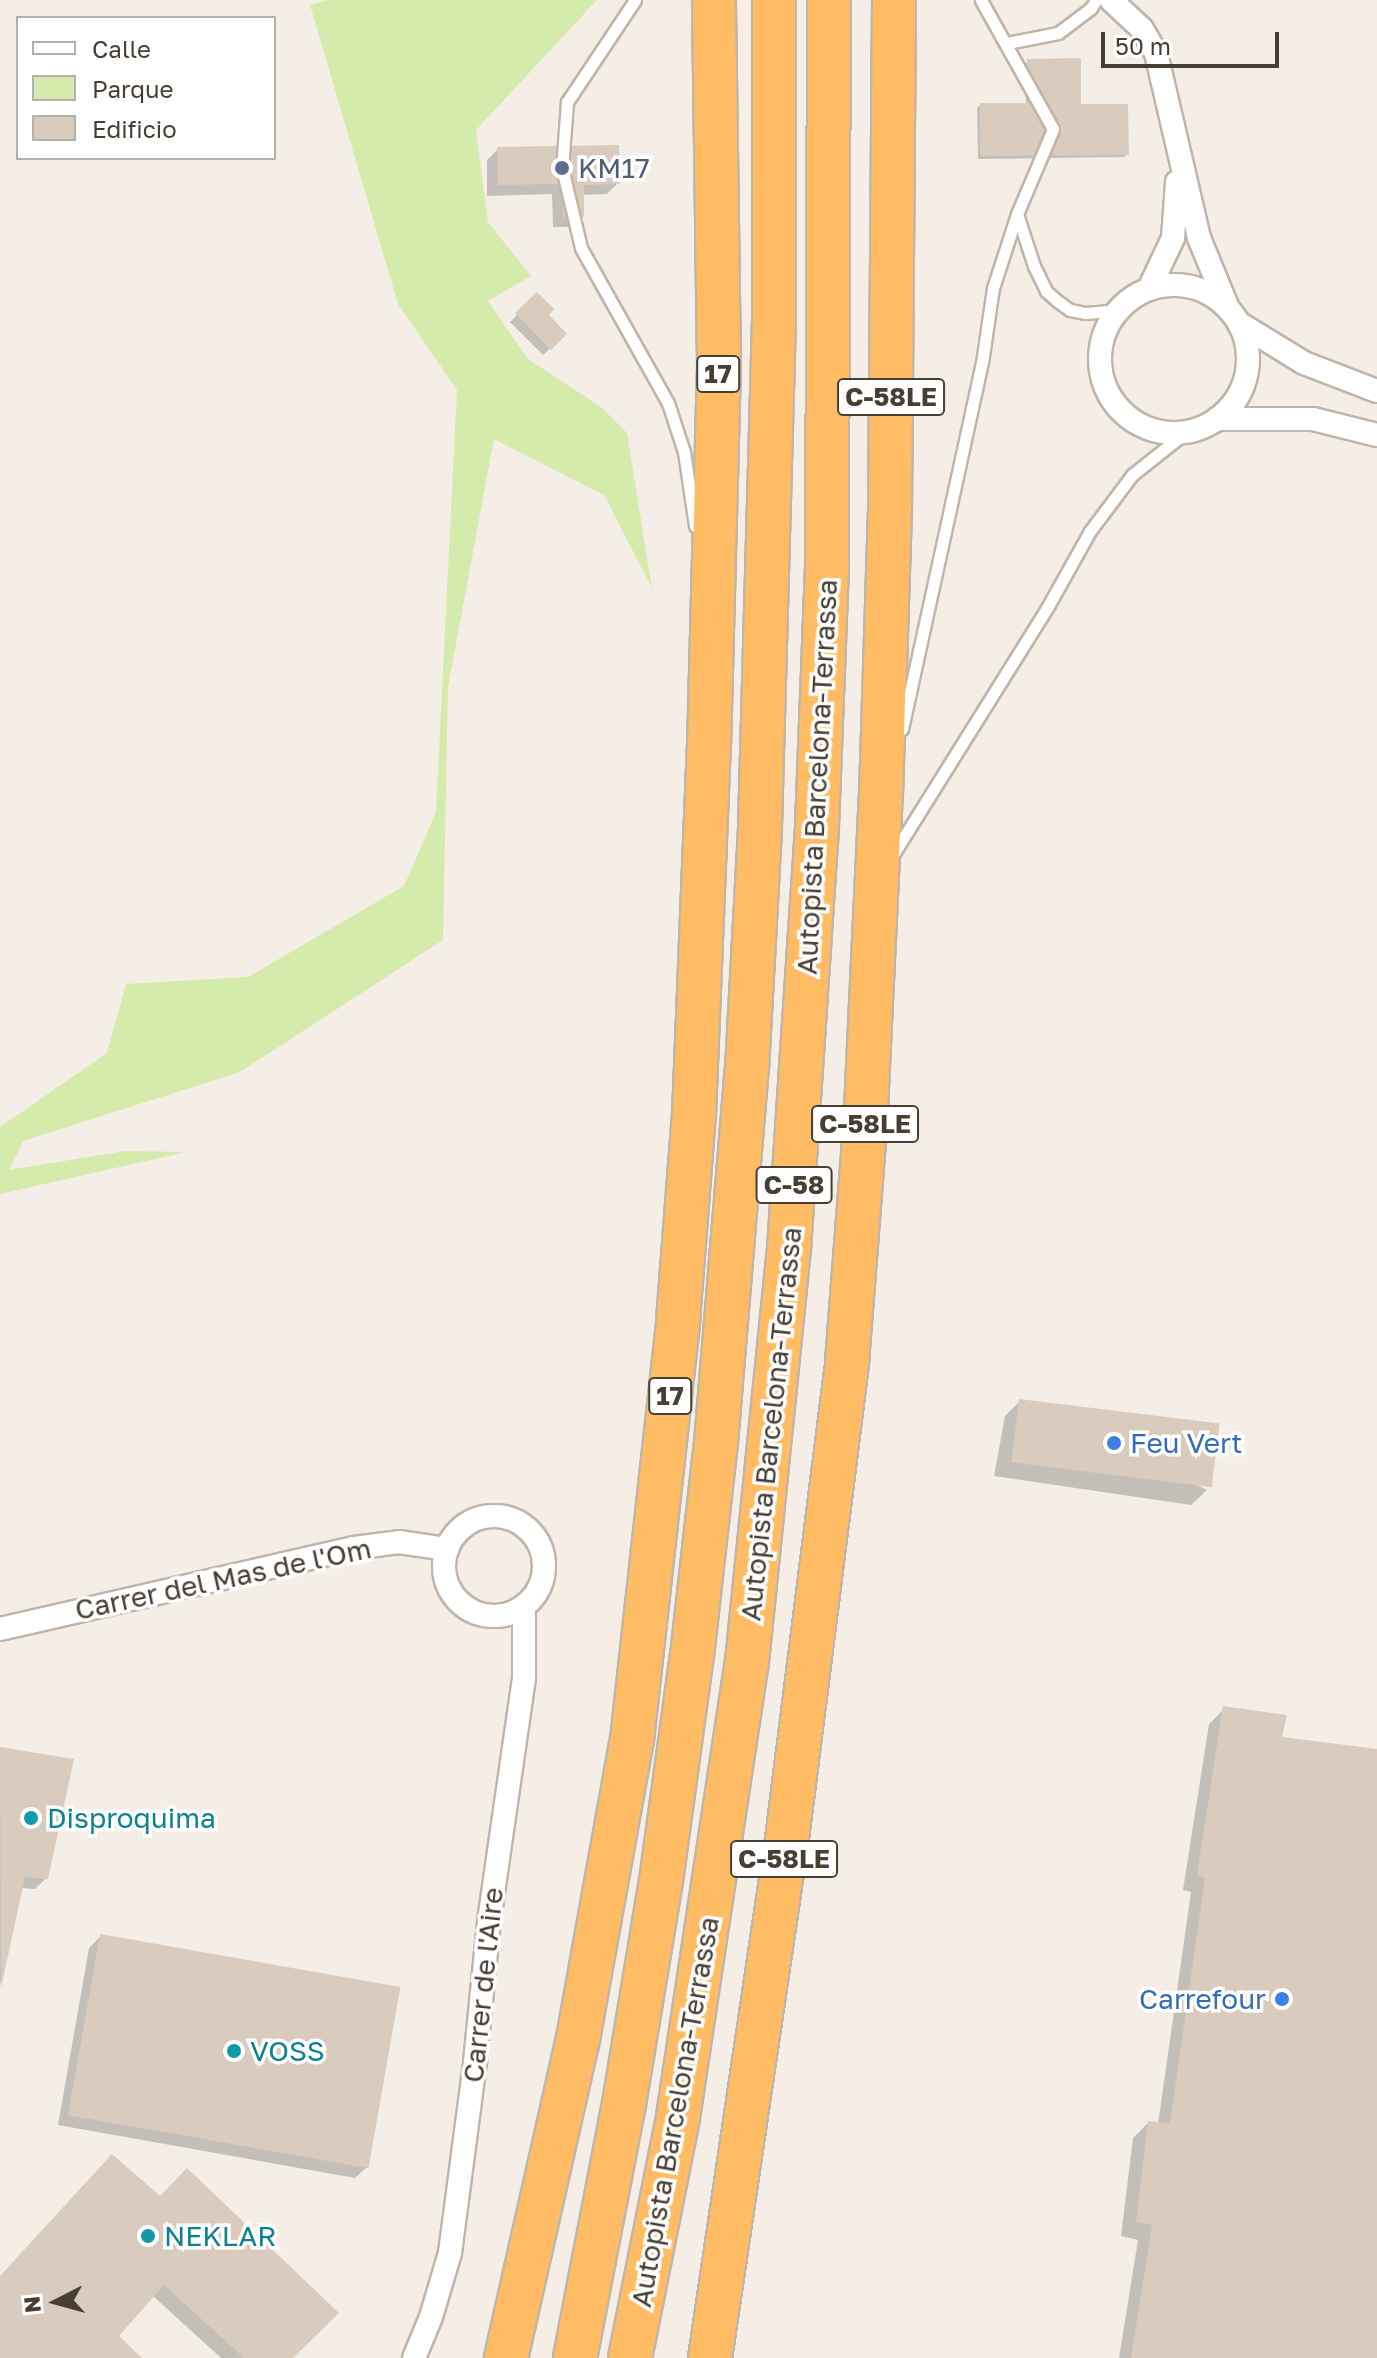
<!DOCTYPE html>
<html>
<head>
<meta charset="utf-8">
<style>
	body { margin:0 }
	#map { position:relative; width:1377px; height:2358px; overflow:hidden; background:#f4eee6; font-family:"Golos Text",sans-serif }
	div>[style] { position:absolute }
	.green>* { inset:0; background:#d5ebac }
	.shadow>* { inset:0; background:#0003 }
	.building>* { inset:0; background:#d9cbbd; transform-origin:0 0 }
	.roads { filter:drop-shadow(2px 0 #c0b5a8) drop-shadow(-2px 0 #c0b5a8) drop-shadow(0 2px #c0b5a8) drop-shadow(0 -2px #c0b5a8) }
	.lane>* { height:11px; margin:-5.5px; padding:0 5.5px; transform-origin:5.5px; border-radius:5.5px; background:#fff }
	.street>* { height:22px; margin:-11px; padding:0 11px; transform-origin:11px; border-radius:11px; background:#fff }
	.street>.ring { margin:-11px; padding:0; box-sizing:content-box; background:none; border:22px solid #fff; border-radius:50% }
	.highway>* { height:42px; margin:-21px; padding:0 21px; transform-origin:21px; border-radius:21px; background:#ffbc65 }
	.dots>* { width:22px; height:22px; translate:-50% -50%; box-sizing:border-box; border:4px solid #fff; border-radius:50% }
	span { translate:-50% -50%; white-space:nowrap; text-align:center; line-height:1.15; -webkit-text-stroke:7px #fff; paint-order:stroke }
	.shield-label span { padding:2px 6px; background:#fff; border:2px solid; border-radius:6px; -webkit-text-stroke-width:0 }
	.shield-label { font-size:26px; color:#473e34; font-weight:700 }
	.service-label { font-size:28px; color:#4e5e75 }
	.left { translate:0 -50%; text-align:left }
	.street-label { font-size:28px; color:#473e34 }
	.shop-label { font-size:28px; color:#366cbe }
	.right { translate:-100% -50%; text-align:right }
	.culture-label { font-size:28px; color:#0d838f }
	.legend { position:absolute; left:16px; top:16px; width:260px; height:144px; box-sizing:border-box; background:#fff; border:2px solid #b5b2ae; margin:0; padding:10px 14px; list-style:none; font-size:24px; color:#473e34 }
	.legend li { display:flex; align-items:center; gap:16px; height:40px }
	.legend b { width:40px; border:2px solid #b5b2ae }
	.north { position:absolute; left:16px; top:2262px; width:80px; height:80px; -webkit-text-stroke:6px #fff; paint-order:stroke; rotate:264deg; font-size:22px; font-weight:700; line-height:32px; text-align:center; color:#473e34 }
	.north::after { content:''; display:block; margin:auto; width:28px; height:36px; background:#473e34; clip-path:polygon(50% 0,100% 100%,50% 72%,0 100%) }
	.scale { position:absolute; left:1101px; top:32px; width:178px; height:36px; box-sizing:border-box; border:4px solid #473e34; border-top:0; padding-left:10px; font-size:24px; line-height:28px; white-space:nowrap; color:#473e34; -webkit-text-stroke:6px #fff; paint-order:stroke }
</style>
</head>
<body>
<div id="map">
	<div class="green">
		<div style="clip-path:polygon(329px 0,597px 0,476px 130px,488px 222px,531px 276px,488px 301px,528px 359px,601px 407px,627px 433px,652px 588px,604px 495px,494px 439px,448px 687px,443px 940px,240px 1072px,23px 1141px,9px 1170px,125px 1151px,186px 1152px,0 1194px,0 1127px,107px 1053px,126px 984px,248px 977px,404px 886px,436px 812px,457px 390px,398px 304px,310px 5px)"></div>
	</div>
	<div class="shadow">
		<div style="clip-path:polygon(1028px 61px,1079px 106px,1127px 154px,1124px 157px,978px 159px,977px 108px,980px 105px,1026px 105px,1025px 64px)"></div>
		<div style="clip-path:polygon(498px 149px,618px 183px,607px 194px,582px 195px,582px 216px,571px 227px,553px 227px,552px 194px,487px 196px,487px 160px)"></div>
		<div style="clip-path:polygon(537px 295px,546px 315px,565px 334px,543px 355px,510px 322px)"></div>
		<div style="clip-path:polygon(1020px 1401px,1207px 1490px,1191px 1505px,994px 1476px,1005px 1416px)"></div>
		<div style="clip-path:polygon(1224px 1709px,1279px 1739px,1377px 1751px,1377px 2358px,1119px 2358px,1138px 2240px,1121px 2236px,1133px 2138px,1148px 2123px,1158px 2124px,1191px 1892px,1183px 1890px,1209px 1724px)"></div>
		<div style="clip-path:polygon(0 1750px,72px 1761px,46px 1878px,35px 1889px,20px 1888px,0 1985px)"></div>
		<div style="clip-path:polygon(101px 1936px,367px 2167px,355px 2178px,58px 2125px,89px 1948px)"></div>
		<div style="clip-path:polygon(101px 2168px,290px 2358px,221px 2358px,153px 2296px,116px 2336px,140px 2358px,0 2358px,0 2278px)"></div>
	</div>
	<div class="building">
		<div style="clip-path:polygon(1081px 58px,1081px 104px,1128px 104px,1129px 155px,980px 156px,980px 103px,1028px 103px,1027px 59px)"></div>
		<div style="clip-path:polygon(619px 145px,620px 184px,584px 185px,584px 217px,563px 217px,562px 184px,498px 185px,497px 147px)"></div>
		<div style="clip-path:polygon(537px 292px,554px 309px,549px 315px,567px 334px,551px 350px,515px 313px)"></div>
		<div style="left:1019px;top:1399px;width:202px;height:64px;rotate:7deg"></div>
		<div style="clip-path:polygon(1223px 1706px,1287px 1715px,1282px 1737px,1377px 1749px,1377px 2358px,1131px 2358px,1152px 2225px,1136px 2222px,1148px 2121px,1170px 2123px,1205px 1878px,1197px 1875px)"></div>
		<div style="clip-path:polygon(0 1747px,74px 1759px,48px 1879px,25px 1877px,1px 1988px)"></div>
		<div style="left:100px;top:1934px;width:305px;height:184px;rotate:10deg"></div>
		<div style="clip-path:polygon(112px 2154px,160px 2196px,187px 2168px,339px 2313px,293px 2358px,244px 2358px,164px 2285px,119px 2336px,142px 2358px,0 2358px,0 2276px)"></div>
	</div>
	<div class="roads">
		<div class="lane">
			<div style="left:635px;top:0;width:123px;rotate:123.7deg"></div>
			<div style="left:567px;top:102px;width:66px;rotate:94.3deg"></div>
			<div style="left:562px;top:168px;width:82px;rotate:76.6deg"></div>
			<div style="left:581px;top:248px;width:178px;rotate:60.7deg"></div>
			<div style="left:668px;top:403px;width:52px;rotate:71.9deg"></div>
			<div style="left:684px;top:452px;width:75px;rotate:81.5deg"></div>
			<div style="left:1007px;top:43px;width:52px;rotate:-11.1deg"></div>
			<div style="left:1058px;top:33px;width:41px;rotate:-37.1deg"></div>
			<div style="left:1091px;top:8px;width:9px;rotate:-58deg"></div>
			<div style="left:1017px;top:214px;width:55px;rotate:71.9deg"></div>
			<div style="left:1034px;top:266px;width:28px;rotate:64deg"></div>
			<div style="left:1046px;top:291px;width:13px;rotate:42deg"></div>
			<div style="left:1056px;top:300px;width:17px;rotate:36deg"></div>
			<div style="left:1070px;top:310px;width:16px;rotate:11deg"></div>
			<div style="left:1086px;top:313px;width:23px;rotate:-5deg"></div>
			<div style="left:1109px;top:311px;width:21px;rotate:-28deg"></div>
			<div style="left:902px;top:729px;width:375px;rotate:-77.7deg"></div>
			<div style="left:982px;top:363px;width:76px;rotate:-81.7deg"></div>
			<div style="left:993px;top:288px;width:78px;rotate:-72deg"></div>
			<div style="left:1017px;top:214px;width:92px;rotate:-67deg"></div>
			<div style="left:1053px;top:129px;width:148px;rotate:-119.2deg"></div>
			<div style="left:892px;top:856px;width:292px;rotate:-58deg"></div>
			<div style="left:1047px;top:608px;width:88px;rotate:-60.8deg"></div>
			<div style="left:1090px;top:531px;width:70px;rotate:-53.1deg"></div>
			<div style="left:1132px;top:475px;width:69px;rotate:-38.5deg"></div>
		</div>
		<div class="street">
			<div style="left:1111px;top:0;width:42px;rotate:43.1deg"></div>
			<div style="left:1142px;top:29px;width:28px;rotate:60deg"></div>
			<div style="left:1156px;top:53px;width:190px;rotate:76.9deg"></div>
			<div style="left:1199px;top:238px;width:74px;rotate:67.6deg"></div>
			<div class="ring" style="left:1100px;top:285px;width:126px;height:126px"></div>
			<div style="left:1149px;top:289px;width:56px;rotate:-64.8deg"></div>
			<div style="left:1173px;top:238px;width:56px;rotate:-85.9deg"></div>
			<div style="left:1239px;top:323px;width:76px;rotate:31.6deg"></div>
			<div style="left:1304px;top:363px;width:78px;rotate:21deg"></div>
			<div style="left:1217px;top:419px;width:96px"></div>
			<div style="left:1313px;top:419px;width:66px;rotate:14deg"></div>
			<div class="ring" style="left:444px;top:1516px;width:78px;height:78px"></div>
			<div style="left:0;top:1629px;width:363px;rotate:-12.9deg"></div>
			<div style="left:354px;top:1548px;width:45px;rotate:-7.6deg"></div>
			<div style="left:399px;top:1542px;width:49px;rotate:8.3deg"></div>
			<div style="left:414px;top:2358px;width:44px;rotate:-67.5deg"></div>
			<div style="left:431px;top:2317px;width:67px;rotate:-73.5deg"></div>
			<div style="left:450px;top:2253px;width:193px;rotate:-82.5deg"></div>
			<div style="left:475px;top:2062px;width:142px;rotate:-84.3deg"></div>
			<div style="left:489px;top:1921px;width:246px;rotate:-81.8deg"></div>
			<div style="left:524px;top:1678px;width:71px;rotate:-90deg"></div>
		</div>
		<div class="highway">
			<div style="left:506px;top:2358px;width:327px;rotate:-77.3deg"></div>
			<div style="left:578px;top:2039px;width:304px;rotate:-79.8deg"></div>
			<div style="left:632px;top:1740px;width:422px;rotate:-83.7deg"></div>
			<div style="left:678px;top:1321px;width:207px;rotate:-85.6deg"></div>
			<div style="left:694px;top:1115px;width:368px;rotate:-87.7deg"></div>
			<div style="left:709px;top:747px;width:383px;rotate:-88.5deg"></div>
			<div style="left:719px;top:364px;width:364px;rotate:-90.8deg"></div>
			<div style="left:575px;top:2358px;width:259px;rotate:-79.1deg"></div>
			<div style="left:624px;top:2104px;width:226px;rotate:-80.6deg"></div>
			<div style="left:661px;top:1881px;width:227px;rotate:-82.2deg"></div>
			<div style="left:692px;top:1656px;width:214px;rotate:-83.6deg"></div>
			<div style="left:716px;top:1443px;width:375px;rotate:-85.3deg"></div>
			<div style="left:747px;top:1069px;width:242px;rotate:-86.9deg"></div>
			<div style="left:760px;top:827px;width:509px;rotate:-88.42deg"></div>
			<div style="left:774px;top:318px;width:318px;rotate:-90deg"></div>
			<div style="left:630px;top:2358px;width:246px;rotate:-78.7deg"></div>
			<div style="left:678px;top:2117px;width:460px;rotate:-81.4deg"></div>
			<div style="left:747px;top:1662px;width:415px;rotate:-84.2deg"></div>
			<div style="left:789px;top:1249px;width:424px;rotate:-86.2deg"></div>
			<div style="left:817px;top:826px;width:262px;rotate:-87.8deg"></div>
			<div style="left:827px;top:564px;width:564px;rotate:-89.8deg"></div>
			<div style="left:710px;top:2358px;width:525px;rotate:-81.56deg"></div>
			<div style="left:787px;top:1839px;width:481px;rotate:-82.8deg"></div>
			<div style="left:847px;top:1362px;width:233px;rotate:-85.6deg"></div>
			<div style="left:865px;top:1130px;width:335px;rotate:-87.3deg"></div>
			<div style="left:881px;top:795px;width:283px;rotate:-88.2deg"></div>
			<div style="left:890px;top:512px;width:512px;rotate:-89.55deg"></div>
		</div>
	</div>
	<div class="dots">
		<div style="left:562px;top:168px;background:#5c6f8a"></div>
		<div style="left:1114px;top:1443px;background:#3f7fe0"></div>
		<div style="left:31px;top:1818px;background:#0f9aa8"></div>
		<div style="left:1282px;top:1999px;background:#3f7fe0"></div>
		<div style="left:234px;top:2051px;background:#0f9aa8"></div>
		<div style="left:148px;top:2236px;background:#0f9aa8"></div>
	</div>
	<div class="shield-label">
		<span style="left:718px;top:374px">17</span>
		<span style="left:891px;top:397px">C-58LE</span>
		<span style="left:865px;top:1124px">C-58LE</span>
		<span style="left:794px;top:1185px">C-58</span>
		<span style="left:670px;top:1396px">17</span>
		<span style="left:784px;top:1859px">C-58LE</span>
	</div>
	<div class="service-label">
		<span class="left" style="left:578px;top:168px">KM17</span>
	</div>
	<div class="street-label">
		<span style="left:817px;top:777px;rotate:-87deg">Autopista Barcelona-Terrassa</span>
		<span style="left:771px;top:1424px;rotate:-84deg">Autopista Barcelona-Terrassa</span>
		<span style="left:223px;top:1579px;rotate:-12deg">Carrer del Mas de l'Om</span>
		<span style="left:483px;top:1985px;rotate:-84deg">Carrer de l'Aire</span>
		<span style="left:675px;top:2112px;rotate:-80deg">Autopista Barcelona-Terrassa</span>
	</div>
	<div class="shop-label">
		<span class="left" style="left:1130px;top:1443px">Feu Vert</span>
		<span class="right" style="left:1266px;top:1999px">Carrefour</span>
	</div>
	<div class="culture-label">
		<span class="left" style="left:47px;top:1818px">Disproquima</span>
		<span class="left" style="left:250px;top:2051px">VOSS</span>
		<span class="left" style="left:164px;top:2236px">NEKLAR</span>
	</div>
	<ul class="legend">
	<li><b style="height:10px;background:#fff"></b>Calle</li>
	<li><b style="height:22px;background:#d5ebac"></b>Parque</li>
	<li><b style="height:22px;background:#d9cbbd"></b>Edificio</li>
	</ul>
	<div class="north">N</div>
	<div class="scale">50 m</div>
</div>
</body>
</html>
